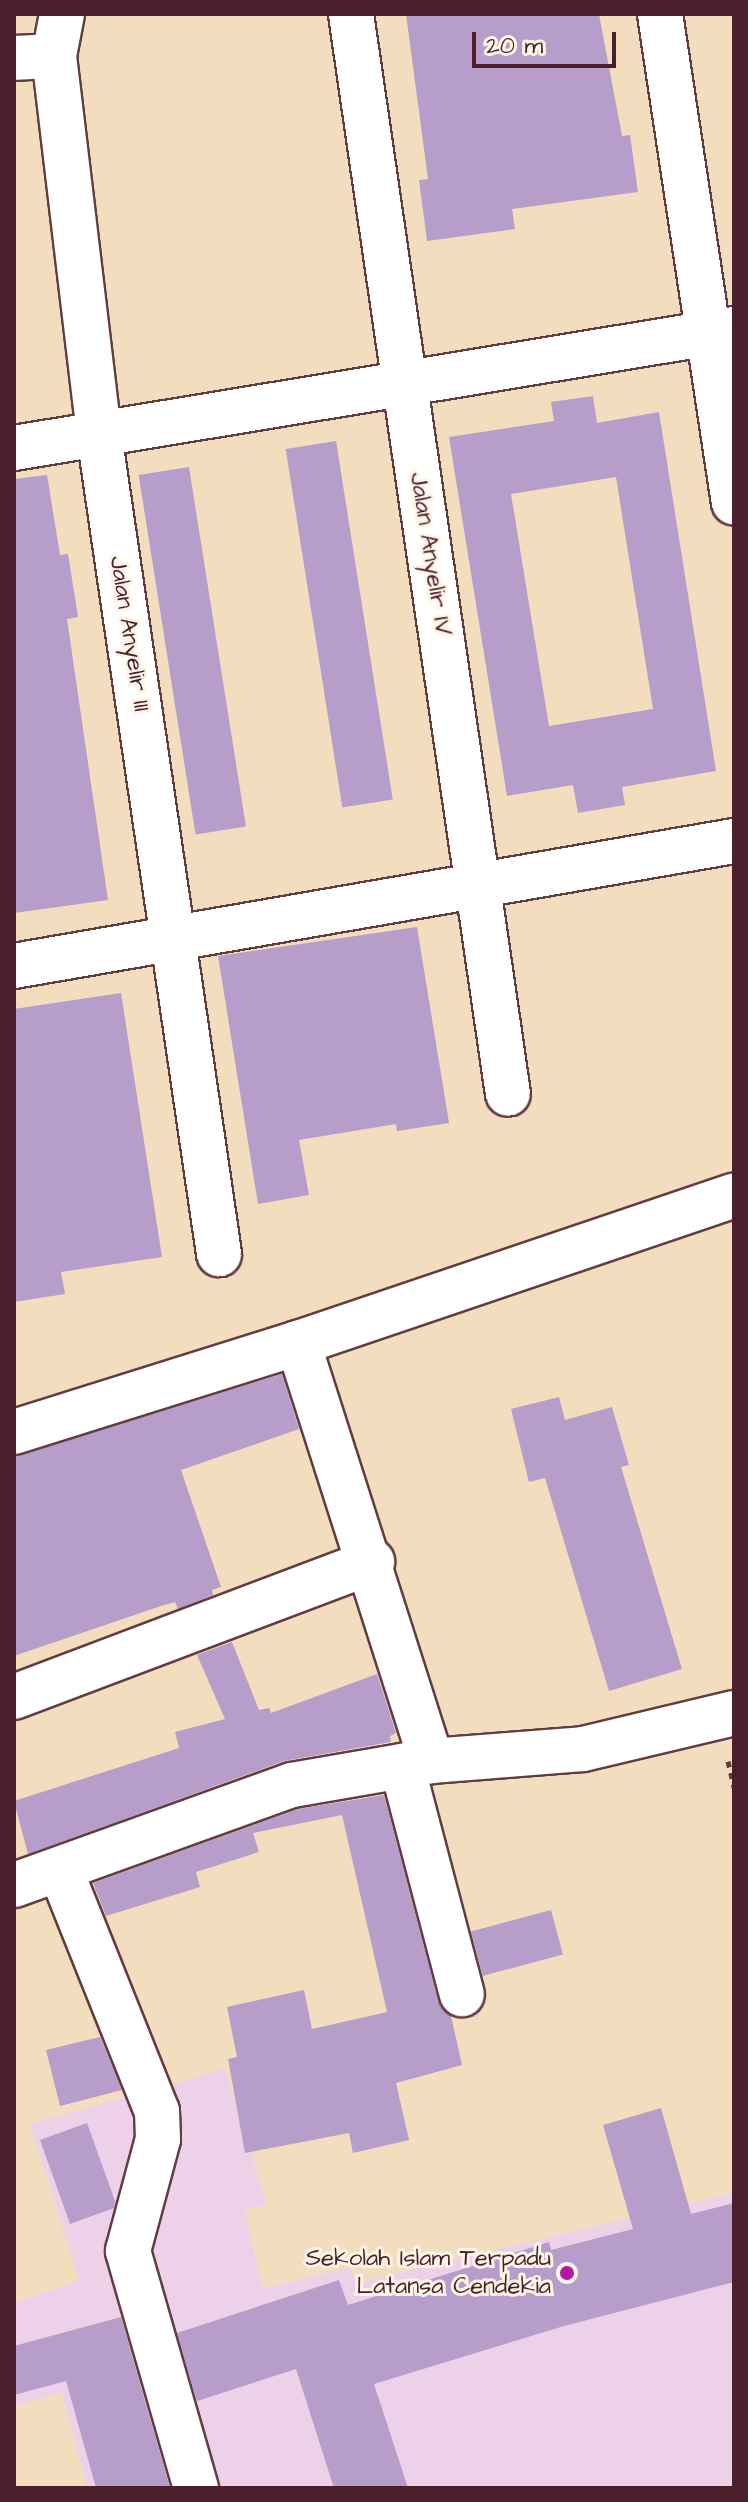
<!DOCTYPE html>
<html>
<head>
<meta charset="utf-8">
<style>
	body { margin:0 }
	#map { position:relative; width:748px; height:2502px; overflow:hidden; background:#f2debf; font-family:"Architects Daughter",sans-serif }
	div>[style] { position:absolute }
	.built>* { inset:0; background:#edd1e9 }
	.building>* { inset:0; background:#b69dca; transform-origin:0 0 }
	.path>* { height:5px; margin-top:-2.5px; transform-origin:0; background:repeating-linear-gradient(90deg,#633c41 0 6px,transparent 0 12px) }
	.roads { filter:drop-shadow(2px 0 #633c41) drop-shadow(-2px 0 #633c41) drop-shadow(0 2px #633c41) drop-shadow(0 -2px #633c41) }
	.street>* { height:44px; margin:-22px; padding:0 22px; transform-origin:22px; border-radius:22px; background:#fff }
	.secondary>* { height:44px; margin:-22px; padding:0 22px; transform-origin:22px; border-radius:22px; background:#fff }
	.dots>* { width:22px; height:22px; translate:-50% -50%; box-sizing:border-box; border:4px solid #fcf5e5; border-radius:50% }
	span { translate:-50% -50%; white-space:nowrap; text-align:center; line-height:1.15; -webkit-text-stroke:6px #fcf5e5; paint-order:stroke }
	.street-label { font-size:24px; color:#4a1f2b }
	.poi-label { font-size:24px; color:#4a1f2b }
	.right { translate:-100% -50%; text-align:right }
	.frame { position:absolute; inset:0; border:16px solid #4a1f2b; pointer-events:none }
	.scale { position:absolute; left:472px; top:32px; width:144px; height:36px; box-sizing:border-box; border:4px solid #4a1f2b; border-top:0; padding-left:10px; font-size:24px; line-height:28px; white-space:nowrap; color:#4a1f2b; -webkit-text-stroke:6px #fcf5e5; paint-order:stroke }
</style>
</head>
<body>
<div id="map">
	<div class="built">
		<div style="clip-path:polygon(225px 2069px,267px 2204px,245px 2210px,262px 2289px,350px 2267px,357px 2283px,734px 2193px,734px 2488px,87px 2488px,62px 2392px,14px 2406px,14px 2303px,79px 2280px,30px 2124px)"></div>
	</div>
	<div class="building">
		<div style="clip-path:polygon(406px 14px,599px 14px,622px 136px,630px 135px,638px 192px,512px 209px,515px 229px,427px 241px,419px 180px,428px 179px)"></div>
		<div style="clip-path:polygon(evenodd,593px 396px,597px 423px,659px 412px,716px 771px,622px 787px,625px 805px,578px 813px,573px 785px,507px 796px,449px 437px,554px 421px,551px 402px,593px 396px,616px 477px,653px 709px,549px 726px,511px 494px,616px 477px)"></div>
		<div style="left:336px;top:441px;width:363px;height:51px;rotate:81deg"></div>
		<div style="left:189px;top:467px;width:364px;height:51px;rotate:81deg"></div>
		<div style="clip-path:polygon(47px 475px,60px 555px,68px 554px,78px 617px,67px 619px,108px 900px,14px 913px,14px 479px)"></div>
		<div style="clip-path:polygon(417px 927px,449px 1123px,397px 1131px,396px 1124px,299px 1140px,309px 1195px,258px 1204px,218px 956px)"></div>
		<div style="clip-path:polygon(121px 993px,162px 1257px,61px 1272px,65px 1294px,14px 1302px,14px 1009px)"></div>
		<div style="clip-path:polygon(282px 1374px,299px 1429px,181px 1470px,221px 1587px,212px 1590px,213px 1595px,178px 1609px,175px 1602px,161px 1606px,14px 1656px,14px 1457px)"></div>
		<div style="clip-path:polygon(559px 1397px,565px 1420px,612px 1407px,629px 1465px,621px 1467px,682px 1669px,609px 1691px,545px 1478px,529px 1482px,511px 1409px)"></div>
		<div style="clip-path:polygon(232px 1642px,259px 1710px,269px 1708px,271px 1713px,377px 1674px,396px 1733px,390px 1736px,391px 1742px,284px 1761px,28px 1854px,14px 1801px,179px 1748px,175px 1732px,225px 1719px,197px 1655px)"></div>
		<div style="clip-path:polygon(384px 1795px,438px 2000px,451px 2016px,462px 2065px,396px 2083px,409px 2140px,353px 2153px,349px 2133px,245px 2153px,228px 2059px,237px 2057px,227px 2007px,304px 1990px,312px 2029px,387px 2012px,342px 1815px,253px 1833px,259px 1852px,196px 1872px,200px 1887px,106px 1916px,93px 1883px,298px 1809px)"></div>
		<div style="left:551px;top:1910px;width:46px;height:83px;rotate:75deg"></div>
		<div style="clip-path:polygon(100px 2037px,122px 2090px,60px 2106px,46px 2050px)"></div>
		<div style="clip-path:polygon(661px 2108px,691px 2214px,734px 2203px,734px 2282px,564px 2326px,374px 2384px,408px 2488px,334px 2488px,296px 2369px,197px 2401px,177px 2333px,339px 2280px,348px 2305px,549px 2242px,551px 2250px,633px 2229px,603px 2125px)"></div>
		<div style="clip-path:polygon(87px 2123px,115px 2201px,114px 2208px,70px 2224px,40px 2140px)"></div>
		<div style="clip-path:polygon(121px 2317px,170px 2488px,96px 2488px,66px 2381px,14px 2395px,14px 2346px)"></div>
	</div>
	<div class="path">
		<div style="left:728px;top:1761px;width:28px;rotate:77deg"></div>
	</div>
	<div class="roads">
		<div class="street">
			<div style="left:62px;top:14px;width:43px;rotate:100.8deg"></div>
			<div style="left:54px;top:56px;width:381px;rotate:83.2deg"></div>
			<div style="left:99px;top:434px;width:829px;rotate:81.67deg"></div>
			<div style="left:351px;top:14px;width:1091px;rotate:81.73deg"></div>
			<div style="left:660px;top:14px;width:494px;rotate:81.4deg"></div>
			<div style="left:14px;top:58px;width:40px;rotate:-2.9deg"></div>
			<div style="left:14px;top:448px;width:730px;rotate:-9.38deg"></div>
			<div style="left:14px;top:966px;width:731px;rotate:-9.85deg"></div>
			<div style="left:298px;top:1343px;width:439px;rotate:72.3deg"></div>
			<div style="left:14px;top:1697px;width:383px;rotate:-20.7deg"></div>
			<div style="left:402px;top:1766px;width:236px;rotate:75.3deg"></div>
			<div style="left:60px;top:1869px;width:261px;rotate:68.2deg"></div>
			<div style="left:157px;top:2111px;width:28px;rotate:88deg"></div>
			<div style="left:158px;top:2139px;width:116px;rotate:105deg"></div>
			<div style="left:128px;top:2251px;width:247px;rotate:74deg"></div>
			<div style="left:14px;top:1885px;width:295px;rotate:-19.8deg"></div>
			<div style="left:292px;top:1785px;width:141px;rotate:-9.8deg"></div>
			<div style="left:431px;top:1761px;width:152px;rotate:-4.5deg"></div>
			<div style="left:583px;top:1749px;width:155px;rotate:-13.4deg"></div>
		</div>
		<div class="secondary">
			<div style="left:14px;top:1432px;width:298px;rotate:-17.4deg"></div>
			<div style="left:298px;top:1343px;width:460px;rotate:-18.7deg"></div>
		</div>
	</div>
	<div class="dots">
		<div style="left:567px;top:2273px;background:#b5179e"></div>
	</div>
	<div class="street-label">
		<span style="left:430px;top:554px;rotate:81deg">Jalan Anyelir IV</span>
		<span style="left:129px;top:634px;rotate:81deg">Jalan Anyelir III</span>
	</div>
	<div class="poi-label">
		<span class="right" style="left:551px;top:2273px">Sekolah Islam Terpadu<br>Latansa Cendekia</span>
	</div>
	<div class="frame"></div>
	<div class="scale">20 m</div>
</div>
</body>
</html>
